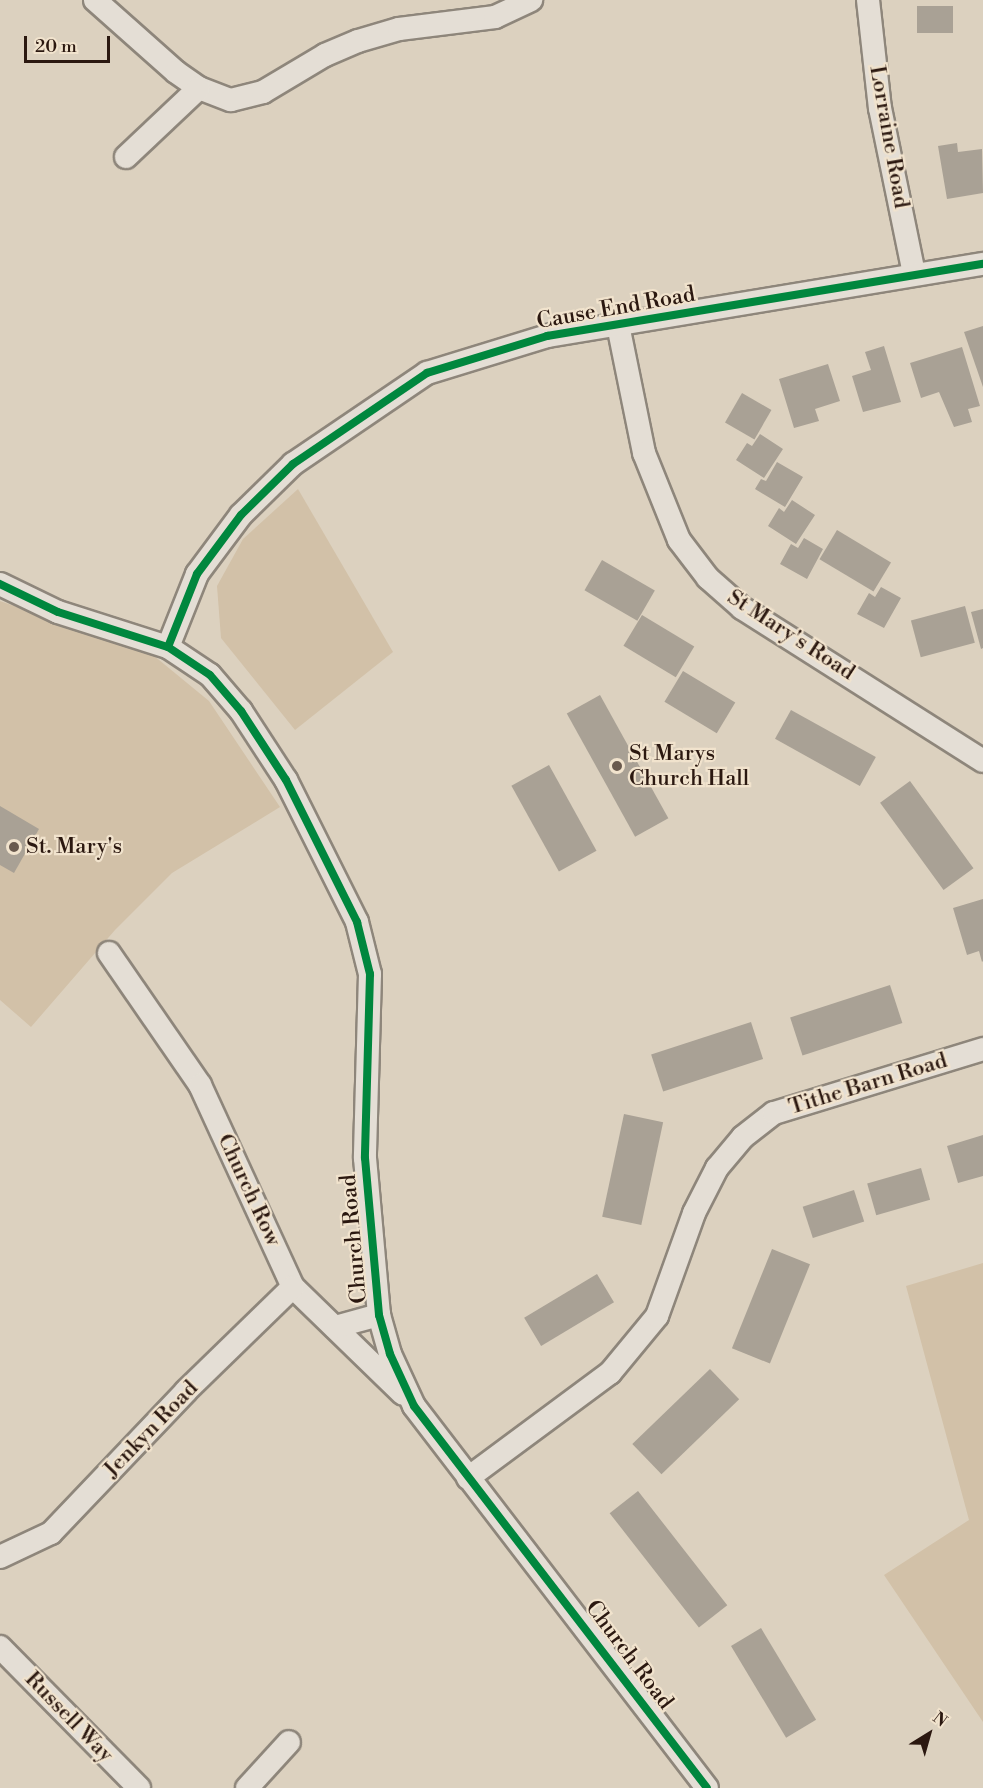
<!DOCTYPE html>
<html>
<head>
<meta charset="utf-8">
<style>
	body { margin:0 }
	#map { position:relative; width:983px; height:1788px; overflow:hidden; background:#dcd1bf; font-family:"Libre Bodoni",serif }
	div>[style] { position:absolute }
	.green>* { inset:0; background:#d2c1a8 }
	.building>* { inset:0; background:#a9a195; transform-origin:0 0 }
	.roads { filter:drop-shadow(2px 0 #8e867b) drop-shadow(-2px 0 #8e867b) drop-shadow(0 2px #8e867b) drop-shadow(0 -2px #8e867b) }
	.street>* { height:22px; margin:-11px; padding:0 11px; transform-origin:11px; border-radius:11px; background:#e4ded5 }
	.cycleway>* { height:8px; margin:-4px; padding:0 4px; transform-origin:4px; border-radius:4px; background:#00873e }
	.dots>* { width:16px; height:16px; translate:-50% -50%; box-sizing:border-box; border:3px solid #f1e3cd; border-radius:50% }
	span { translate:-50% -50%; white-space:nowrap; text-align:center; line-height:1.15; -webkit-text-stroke:4.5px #f1e3cd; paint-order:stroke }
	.street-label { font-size:22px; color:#2b1810 }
	.poi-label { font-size:22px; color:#2b1810 }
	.left { translate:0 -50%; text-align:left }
	.north { position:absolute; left:899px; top:1704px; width:60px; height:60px; -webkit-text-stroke:4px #f1e3cd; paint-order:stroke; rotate:37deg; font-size:16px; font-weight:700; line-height:24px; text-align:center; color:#2b1810 }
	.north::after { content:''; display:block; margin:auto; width:21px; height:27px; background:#2b1810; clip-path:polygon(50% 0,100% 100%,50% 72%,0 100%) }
	.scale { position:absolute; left:24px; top:36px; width:86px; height:27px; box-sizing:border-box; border:3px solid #2b1810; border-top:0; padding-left:8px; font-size:18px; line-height:21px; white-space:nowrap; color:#2b1810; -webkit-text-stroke:4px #f1e3cd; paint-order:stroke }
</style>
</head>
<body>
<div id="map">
	<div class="green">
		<div style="clip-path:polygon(298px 489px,393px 652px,295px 730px,221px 638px,217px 586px,243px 539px)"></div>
		<div style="clip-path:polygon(0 601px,153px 655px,209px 701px,280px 807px,172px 873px,115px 930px,31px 1027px,0 1000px)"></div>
		<div style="clip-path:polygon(983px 1263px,983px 1722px,884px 1575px,969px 1520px,906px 1286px)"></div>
	</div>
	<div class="building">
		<div style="left:917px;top:6px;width:36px;height:27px"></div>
		<div style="clip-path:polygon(957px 143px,958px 152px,982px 149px,983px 193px,947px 199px,938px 146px)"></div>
		<div style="clip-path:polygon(983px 326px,983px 387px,964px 332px)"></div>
		<div style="clip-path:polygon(884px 346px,901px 402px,863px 412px,852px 376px,871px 370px,865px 352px)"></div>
		<div style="clip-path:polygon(962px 347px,980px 406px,968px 409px,972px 422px,954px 427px,939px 392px,921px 398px,910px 363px)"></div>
		<div style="clip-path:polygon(828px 364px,840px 401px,815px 409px,819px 421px,794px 428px,779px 379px)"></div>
		<div style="left:742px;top:393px;width:34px;height:34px;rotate:30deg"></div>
		<div style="clip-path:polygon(760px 434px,783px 449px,764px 478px,736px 460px,747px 443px,752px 446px)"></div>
		<div style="clip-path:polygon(777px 462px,803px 477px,785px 507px,755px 489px,761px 479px,766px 481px)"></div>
		<div style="clip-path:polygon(792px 500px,815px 515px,796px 544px,768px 526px,779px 508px,784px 512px)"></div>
		<div style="left:837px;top:530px;width:63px;height:34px;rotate:31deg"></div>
		<div style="clip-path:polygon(804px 538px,823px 549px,807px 579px,780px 564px,791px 544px,798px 548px)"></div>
		<div style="left:602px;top:560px;width:61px;height:35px;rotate:30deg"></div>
		<div style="clip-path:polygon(881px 587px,901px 598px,884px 628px,857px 614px,869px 593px,875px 597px)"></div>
		<div style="left:965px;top:606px;width:38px;height:56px;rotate:75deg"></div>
		<div style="clip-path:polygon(983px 609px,983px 648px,981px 649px,971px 612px)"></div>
		<div style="left:642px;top:615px;width:61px;height:36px;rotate:31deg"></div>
		<div style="left:683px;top:671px;width:61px;height:36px;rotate:31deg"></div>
		<div style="left:600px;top:695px;width:141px;height:38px;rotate:61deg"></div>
		<div style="left:791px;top:710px;width:97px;height:33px;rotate:29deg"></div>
		<div style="left:549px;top:765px;width:98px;height:43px;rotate:61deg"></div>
		<div style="left:910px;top:781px;width:108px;height:37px;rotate:54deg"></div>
		<div style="clip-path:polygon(0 806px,39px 829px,14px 873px,0 865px)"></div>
		<div style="clip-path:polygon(983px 899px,983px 961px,982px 962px,979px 951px,967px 955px,953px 908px)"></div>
		<div style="left:890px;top:985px;width:40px;height:105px;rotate:72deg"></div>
		<div style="left:751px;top:1022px;width:39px;height:105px;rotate:72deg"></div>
		<div style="left:624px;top:1114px;width:40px;height:105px;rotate:12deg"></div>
		<div style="clip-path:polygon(983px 1135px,983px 1176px,958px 1183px,947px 1146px)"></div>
		<div style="left:921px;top:1168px;width:33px;height:56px;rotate:74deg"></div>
		<div style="left:854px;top:1190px;width:33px;height:54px;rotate:72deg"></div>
		<div style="left:772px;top:1249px;width:41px;height:107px;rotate:22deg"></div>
		<div style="left:597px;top:1274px;width:33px;height:85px;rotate:59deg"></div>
		<div style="left:710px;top:1369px;width:42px;height:108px;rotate:46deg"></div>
		<div style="left:638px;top:1491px;width:145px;height:36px;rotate:52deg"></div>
		<div style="left:761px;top:1628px;width:107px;height:35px;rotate:59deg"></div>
	</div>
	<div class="roads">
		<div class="street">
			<div style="left:95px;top:0;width:108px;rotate:41.6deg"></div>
			<div style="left:176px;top:72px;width:28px;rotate:35deg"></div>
			<div style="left:199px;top:88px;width:34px;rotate:21deg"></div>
			<div style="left:231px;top:100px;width:33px;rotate:-14deg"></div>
			<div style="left:263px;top:92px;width:72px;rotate:-30.8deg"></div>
			<div style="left:325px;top:55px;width:36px;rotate:-23deg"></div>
			<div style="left:358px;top:41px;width:43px;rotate:-16.3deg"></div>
			<div style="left:399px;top:29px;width:97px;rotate:-7.1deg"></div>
			<div style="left:495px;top:17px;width:40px;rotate:-25deg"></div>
			<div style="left:868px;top:0;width:109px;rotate:83.7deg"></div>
			<div style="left:880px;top:108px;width:169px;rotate:78.4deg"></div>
			<div style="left:126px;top:157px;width:100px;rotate:-43.4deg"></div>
			<div style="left:618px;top:325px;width:131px;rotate:78.5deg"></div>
			<div style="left:644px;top:453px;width:94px;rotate:68.1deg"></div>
			<div style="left:679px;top:540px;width:48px;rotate:52.7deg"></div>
			<div style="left:708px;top:578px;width:45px;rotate:41.4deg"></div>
			<div style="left:742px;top:608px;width:285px;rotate:32.4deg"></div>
			<div style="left:0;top:584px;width:64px;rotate:25.8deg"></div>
			<div style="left:58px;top:612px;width:115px;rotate:17.7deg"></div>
			<div style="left:168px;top:647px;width:50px;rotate:33.7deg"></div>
			<div style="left:210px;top:675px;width:48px;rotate:49.3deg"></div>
			<div style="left:241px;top:711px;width:82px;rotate:56.9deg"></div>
			<div style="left:286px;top:780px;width:159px;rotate:63.4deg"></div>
			<div style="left:357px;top:922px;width:54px;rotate:76deg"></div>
			<div style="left:370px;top:974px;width:184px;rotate:91.6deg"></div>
			<div style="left:365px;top:1158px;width:158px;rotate:84.9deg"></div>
			<div style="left:379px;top:1315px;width:41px;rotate:74.2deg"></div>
			<div style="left:390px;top:1354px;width:57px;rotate:65.2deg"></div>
			<div style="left:414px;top:1406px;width:481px;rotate:52.5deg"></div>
			<div style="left:168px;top:647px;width:79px;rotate:-68.3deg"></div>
			<div style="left:197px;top:574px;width:74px;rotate:-53.3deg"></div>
			<div style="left:241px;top:515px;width:73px;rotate:-44.4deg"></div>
			<div style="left:293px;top:464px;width:162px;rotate:-34.2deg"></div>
			<div style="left:427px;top:373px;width:126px;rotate:-17.1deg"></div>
			<div style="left:547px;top:336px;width:442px;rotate:-9.4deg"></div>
			<div style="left:109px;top:953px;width:160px;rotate:55.4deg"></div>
			<div style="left:200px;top:1085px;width:222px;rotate:65.3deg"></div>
			<div style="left:293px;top:1287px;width:153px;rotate:44.2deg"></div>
			<div style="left:335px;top:1327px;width:46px;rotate:-15.3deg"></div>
			<div style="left:468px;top:1478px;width:177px;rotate:-36.5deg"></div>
			<div style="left:610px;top:1373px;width:74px;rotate:-50.5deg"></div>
			<div style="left:657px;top:1316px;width:109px;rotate:-70.2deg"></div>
			<div style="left:694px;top:1213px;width:51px;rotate:-62.9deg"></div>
			<div style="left:717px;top:1168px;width:40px;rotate:-50deg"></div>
			<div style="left:743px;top:1137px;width:39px;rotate:-38deg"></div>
			<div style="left:774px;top:1113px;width:219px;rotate:-17deg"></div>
			<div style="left:0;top:1557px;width:56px;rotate:-25.2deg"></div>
			<div style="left:51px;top:1533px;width:196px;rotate:-46.4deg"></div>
			<div style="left:186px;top:1391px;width:149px;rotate:-44.2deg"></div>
			<div style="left:0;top:1647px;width:198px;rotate:45.4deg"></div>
			<div style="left:247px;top:1788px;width:62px;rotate:-47.6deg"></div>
		</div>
	</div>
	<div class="cycleway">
		<div style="left:0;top:584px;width:64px;rotate:25.8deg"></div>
		<div style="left:58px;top:612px;width:115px;rotate:17.7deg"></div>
		<div style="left:168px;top:647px;width:50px;rotate:33.7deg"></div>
		<div style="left:210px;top:675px;width:48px;rotate:49.3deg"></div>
		<div style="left:241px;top:711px;width:82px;rotate:56.9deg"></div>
		<div style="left:286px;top:780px;width:159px;rotate:63.4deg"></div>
		<div style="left:357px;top:922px;width:54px;rotate:76deg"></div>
		<div style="left:370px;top:974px;width:184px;rotate:91.6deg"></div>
		<div style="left:365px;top:1158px;width:158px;rotate:84.9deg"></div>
		<div style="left:379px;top:1315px;width:41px;rotate:74.2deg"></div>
		<div style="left:390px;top:1354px;width:57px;rotate:65.2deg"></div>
		<div style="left:414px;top:1406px;width:481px;rotate:52.5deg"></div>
		<div style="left:168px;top:647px;width:79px;rotate:-68.3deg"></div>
		<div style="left:197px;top:574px;width:74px;rotate:-53.3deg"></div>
		<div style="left:241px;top:515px;width:73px;rotate:-44.4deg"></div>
		<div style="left:293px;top:464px;width:162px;rotate:-34.2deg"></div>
		<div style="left:427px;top:373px;width:126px;rotate:-17.1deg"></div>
		<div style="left:547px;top:336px;width:442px;rotate:-9.4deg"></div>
	</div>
	<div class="dots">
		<div style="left:617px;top:766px;background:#69594d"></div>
		<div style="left:14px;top:847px;background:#69594d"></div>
	</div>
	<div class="street-label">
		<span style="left:889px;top:137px;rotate:80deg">Lorraine Road</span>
		<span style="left:616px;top:308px;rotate:-10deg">Cause End Road</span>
		<span style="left:791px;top:635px;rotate:33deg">St Mary's Road</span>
		<span style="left:868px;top:1084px;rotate:-17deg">Tithe Barn Road</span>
		<span style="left:249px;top:1190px;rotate:65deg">Church Row</span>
		<span style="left:354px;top:1239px;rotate:-95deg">Church Road</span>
		<span style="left:151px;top:1429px;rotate:-46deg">Jenkyn Road</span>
		<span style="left:629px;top:1655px;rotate:53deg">Church Road</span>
		<span style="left:69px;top:1717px;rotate:46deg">Russell Way</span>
	</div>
	<div class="poi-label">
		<span class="left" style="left:629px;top:766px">St Marys<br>Church Hall</span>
		<span class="left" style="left:26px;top:847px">St. Mary's</span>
	</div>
	<div class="north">N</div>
	<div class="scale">20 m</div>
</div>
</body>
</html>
